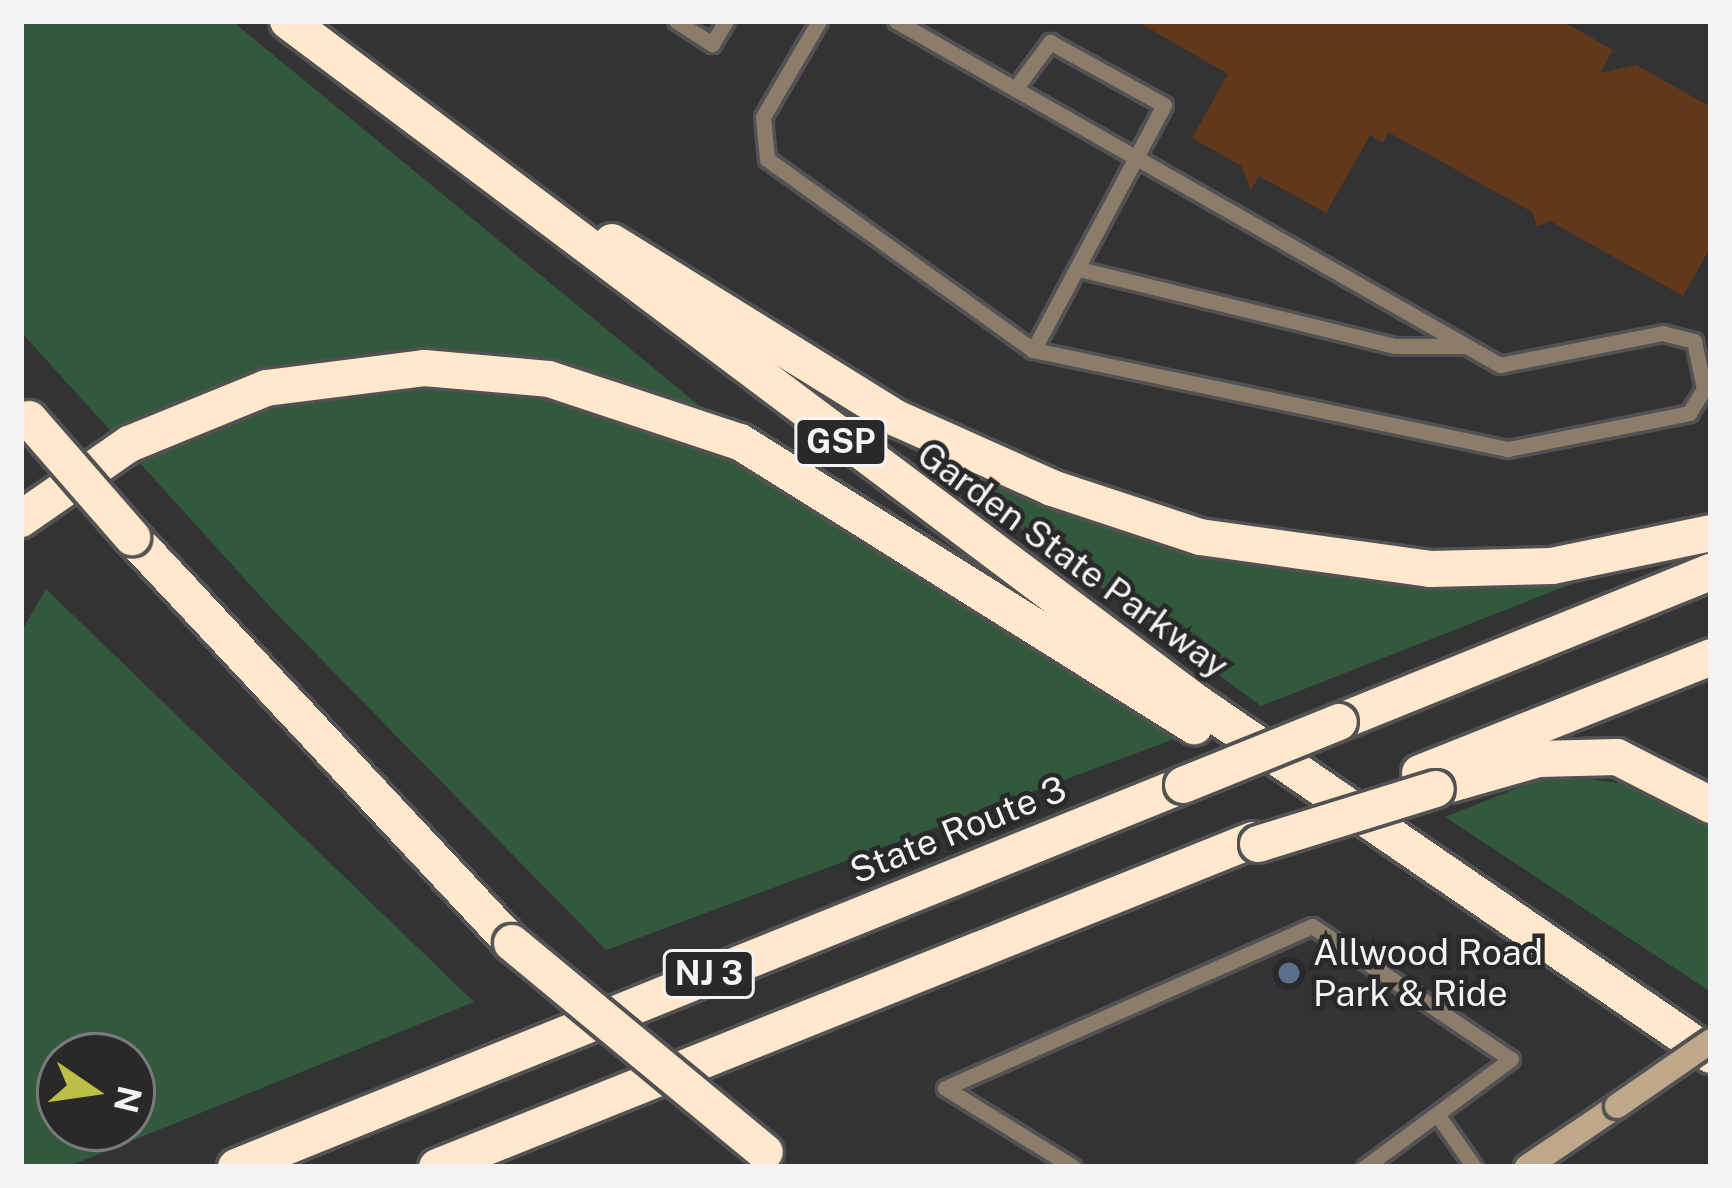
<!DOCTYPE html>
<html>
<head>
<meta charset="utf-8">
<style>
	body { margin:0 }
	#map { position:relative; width:1732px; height:1188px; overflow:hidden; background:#333234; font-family:"Public Sans",sans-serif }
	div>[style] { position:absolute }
	.green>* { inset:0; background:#33593c }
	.building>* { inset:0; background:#62381a }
	.roads { filter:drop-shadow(3px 0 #525153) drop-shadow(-3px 0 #525153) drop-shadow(0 3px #525153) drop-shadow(0 -3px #525153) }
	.lane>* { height:15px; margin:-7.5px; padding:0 7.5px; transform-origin:7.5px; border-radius:7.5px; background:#8c7d6b }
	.secondary>* { height:24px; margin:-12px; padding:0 12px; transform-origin:12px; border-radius:12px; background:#bfa789 }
	.highway>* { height:36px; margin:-18px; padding:0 18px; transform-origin:18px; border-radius:18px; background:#ffe8cc }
	.bridges { filter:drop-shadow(3px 0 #525153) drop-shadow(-3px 0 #525153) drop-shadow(0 3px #525153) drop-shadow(0 -3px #525153) }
	.secondary-bridge>* { height:24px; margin:-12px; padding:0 12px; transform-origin:12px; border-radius:12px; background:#bfa789 }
	.highway-bridge>* { height:36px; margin:-18px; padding:0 18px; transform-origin:18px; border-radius:18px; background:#ffe8cc }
	.dots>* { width:33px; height:33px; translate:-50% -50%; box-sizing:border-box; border:6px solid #29282a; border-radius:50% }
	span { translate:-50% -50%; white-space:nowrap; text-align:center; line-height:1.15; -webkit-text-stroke:9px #29282a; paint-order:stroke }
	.shield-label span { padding:3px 9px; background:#29282a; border:3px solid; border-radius:9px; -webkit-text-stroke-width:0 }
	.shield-label { font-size:33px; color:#f4f3f5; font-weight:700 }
	.street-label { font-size:36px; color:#f4f3f5 }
	.poi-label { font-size:36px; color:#f4f3f5 }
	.left { translate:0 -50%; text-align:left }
	.frame { position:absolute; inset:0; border:24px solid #f4f3f5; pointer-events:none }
	.north { position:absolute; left:36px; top:1032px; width:120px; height:120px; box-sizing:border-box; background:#29282a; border:3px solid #7a797b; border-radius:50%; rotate:103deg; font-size:33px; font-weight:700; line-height:48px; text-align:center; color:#f4f3f5 }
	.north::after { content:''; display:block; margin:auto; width:42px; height:54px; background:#bbc044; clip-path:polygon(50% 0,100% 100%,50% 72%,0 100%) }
</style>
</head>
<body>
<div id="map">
	<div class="green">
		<div style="clip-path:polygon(21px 21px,232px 21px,871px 547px,1177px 738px,606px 950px,274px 611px,21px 332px)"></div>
		<div style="clip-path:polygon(914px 449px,1231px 553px,1332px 574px,1584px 579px,1261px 706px)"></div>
		<div style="clip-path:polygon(evenodd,46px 589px,474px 1002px,67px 1167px,21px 1167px,21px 632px,46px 589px,60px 1056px,132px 1056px,132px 1128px,60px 1128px,60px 1056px)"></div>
		<div style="clip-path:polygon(1552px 774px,1641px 786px,1711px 825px,1711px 992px,1445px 817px)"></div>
	</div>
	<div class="building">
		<div style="clip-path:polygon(1136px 21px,1562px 21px,1613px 50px,1600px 73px,1636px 65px,1711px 107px,1711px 246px,1683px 296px,1550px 221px,1537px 226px,1532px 212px,1388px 132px,1383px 143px,1370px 135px,1326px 213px,1259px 176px,1251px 190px,1241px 166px,1192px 138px,1228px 74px)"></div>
	</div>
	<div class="roads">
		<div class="lane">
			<div style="left:676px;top:21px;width:43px;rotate:32.6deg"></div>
			<div style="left:712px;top:44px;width:27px;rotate:-59deg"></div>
			<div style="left:819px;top:21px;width:111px;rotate:120.3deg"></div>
			<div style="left:763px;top:117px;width:42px;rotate:84.6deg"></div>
			<div style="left:767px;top:159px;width:327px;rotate:35.7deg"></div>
			<div style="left:1033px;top:350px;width:485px;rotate:11.8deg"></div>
			<div style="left:1508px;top:449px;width:185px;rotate:-11.2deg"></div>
			<div style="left:1689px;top:413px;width:28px;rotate:-58deg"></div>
			<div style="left:1704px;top:389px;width:49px;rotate:-101.8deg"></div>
			<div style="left:1694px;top:341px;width:32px;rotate:-166deg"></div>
			<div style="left:1663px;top:333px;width:166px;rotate:168.9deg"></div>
			<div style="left:1500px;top:365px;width:695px;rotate:-150.34deg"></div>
			<div style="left:1015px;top:89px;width:59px;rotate:-53.3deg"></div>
			<div style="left:1050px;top:42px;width:130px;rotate:28.9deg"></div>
			<div style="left:1164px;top:105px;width:278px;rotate:118.1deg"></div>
			<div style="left:1079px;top:269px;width:325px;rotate:13.7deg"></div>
			<div style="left:1395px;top:346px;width:69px"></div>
			<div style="left:1439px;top:1117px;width:61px;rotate:55deg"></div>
			<div style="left:1073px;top:1167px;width:150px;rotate:-148.3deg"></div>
			<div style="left:945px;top:1088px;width:401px;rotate:-23.8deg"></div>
			<div style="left:1312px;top:926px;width:239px;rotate:33.8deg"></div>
			<div style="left:1511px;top:1059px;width:182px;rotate:143.5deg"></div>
		</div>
		<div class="secondary">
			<div style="left:1527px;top:1167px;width:109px;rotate:-34.1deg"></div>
		</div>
		<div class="highway">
			<div style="left:288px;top:21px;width:1131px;rotate:36.88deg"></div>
			<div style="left:1193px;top:700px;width:628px;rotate:34.42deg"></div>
			<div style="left:612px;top:242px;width:336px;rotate:31.8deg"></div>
			<div style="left:898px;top:419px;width:169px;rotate:24.1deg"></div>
			<div style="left:1052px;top:488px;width:156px;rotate:18.3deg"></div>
			<div style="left:1200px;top:537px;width:232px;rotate:7.9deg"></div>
			<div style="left:1430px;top:569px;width:122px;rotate:-1.4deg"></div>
			<div style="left:1552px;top:566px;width:162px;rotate:-11.7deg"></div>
			<div style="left:21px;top:519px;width:131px;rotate:-34.8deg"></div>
			<div style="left:129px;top:444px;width:148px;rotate:-22.2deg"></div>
			<div style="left:266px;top:388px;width:159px;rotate:-7.2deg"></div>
			<div style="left:424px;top:368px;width:125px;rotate:5deg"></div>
			<div style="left:549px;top:379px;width:201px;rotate:18.3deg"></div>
			<div style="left:740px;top:442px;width:536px;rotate:32.03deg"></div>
			<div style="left:132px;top:537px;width:556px;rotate:46.89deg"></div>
			<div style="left:1339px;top:722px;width:401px;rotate:-22deg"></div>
			<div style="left:1420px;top:773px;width:313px;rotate:-21.7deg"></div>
			<div style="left:1451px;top:784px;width:91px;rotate:-16deg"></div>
			<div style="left:1538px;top:759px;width:79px;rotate:-1.5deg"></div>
			<div style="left:1617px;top:757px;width:106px;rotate:27.1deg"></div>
			<div style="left:236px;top:1167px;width:1021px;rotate:-21.97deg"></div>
			<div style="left:437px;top:1167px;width:879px;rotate:-21.84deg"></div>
		</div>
	</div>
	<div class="bridges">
		<div class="secondary-bridge">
			<div style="left:1617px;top:1106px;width:114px;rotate:-34.7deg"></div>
		</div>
		<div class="highway-bridge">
			<div style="left:29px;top:419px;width:157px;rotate:48.9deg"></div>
			<div style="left:1183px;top:785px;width:168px;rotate:-22deg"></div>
			<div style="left:1258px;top:844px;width:186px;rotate:-17.2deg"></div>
			<div style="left:512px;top:943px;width:328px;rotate:39.6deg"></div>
		</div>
	</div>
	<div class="dots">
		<div style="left:1289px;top:973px;background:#5c6f8a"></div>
	</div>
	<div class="shield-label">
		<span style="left:841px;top:442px">GSP</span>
		<span style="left:709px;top:974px">NJ 3</span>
	</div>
	<div class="street-label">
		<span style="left:1073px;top:560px;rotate:36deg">Garden State Parkway</span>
		<span style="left:958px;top:830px;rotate:-22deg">State Route 3</span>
	</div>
	<div class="poi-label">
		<span class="left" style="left:1313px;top:973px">Allwood Road<br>Park &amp; Ride</span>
	</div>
	<div class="frame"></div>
	<div class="north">N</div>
</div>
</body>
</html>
